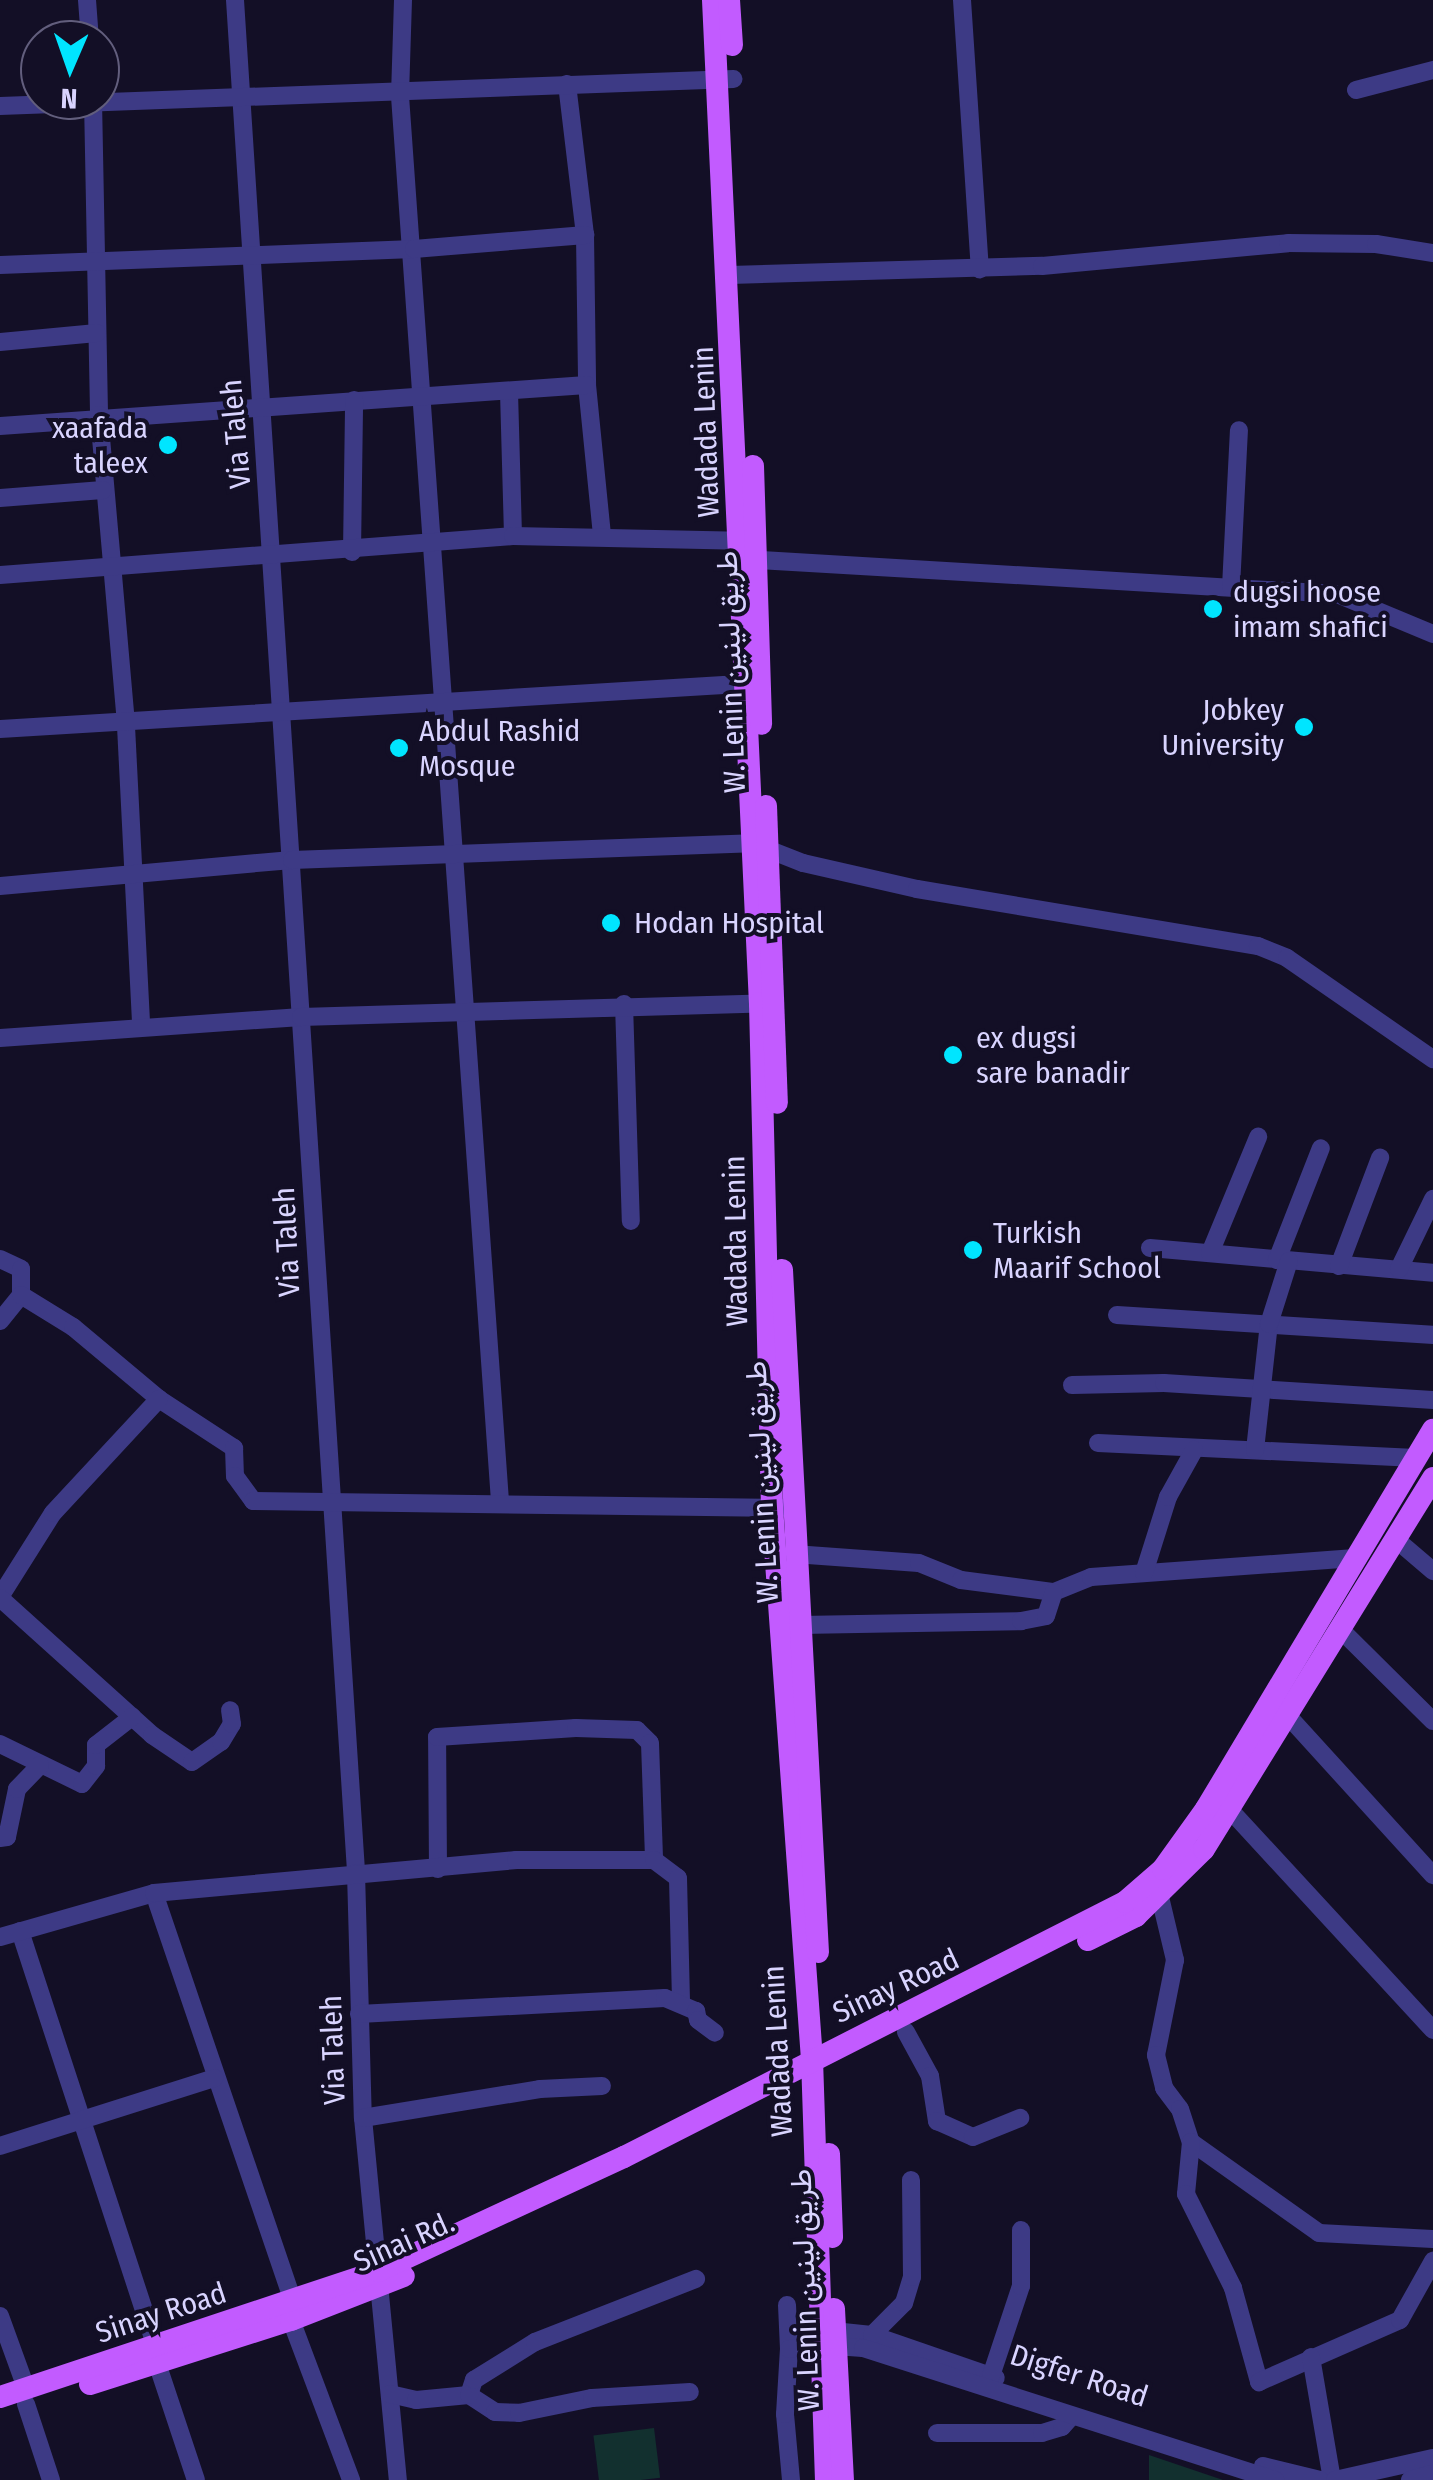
<!DOCTYPE html>
<html>
<head>
<meta charset="utf-8">
<style>
	body { margin:0 }
	#map { position:relative; width:1433px; height:2480px; overflow:hidden; background:#130f26; font-family:"Fira Sans Condensed",Vazirmatn,sans-serif }
	div>[style] { position:absolute }
	.green>* { inset:0; background:#12302f; transform-origin:0 0 }
	.minor>* { height:18px; margin:-9px; padding:0 9px; transform-origin:9px; border-radius:9px; background:#3d3a85 }
	.major>* { height:22px; margin:-11px; padding:0 11px; transform-origin:11px; border-radius:11px; background:#c25bff }
	.dots>* { width:28px; height:28px; translate:-50% -50%; box-sizing:border-box; border:5px solid #130f26; border-radius:50% }
	span { translate:-50% -50%; white-space:nowrap; text-align:center; line-height:1.15; -webkit-text-stroke:8px #130f26; paint-order:stroke }
	.poi-label { font-size:30px; color:#d9d4ff }
	.right { translate:-100% -50%; text-align:right }
	.left { translate:0 -50%; text-align:left }
	.street-label { font-size:30px; color:#d9d4ff }
	.north { position:absolute; left:20px; top:20px; width:100px; height:100px; box-sizing:border-box; background:#130f26; border:2px solid #625e7d; border-radius:50%; rotate:182deg; font-size:28px; font-weight:700; line-height:40px; text-align:center; color:#d9d4ff }
	.north::after { content:''; display:block; margin:auto; width:35px; height:45px; background:#00e5ff; clip-path:polygon(50% 0,100% 100%,50% 72%,0 100%) }
</style>
</head>
<body>
<div id="map">
	<div class="green">
		<div style="left:654px;top:2428px;width:50px;height:61px;rotate:83deg"></div>
		<div style="clip-path:polygon(1149px 2455px,1223px 2480px,1149px 2480px)"></div>
	</div>
	<div class="minor">
		<div style="left:87px;top:0;width:40px;rotate:85.7deg"></div>
		<div style="left:235px;top:0;width:1877px;rotate:86.3deg"></div>
		<div style="left:356px;top:1873px;width:245px;rotate:88.4deg"></div>
		<div style="left:363px;top:2118px;width:364px;rotate:84.5deg"></div>
		<div style="left:403px;top:0;width:96px;rotate:91.8deg"></div>
		<div style="left:400px;top:96px;width:1411px;rotate:85.93deg"></div>
		<div style="left:962px;top:0;width:270px;rotate:86.2deg"></div>
		<div style="left:567px;top:84px;width:152px;rotate:83.2deg"></div>
		<div style="left:585px;top:235px;width:150px;rotate:89.2deg"></div>
		<div style="left:587px;top:385px;width:151px;rotate:84.3deg"></div>
		<div style="left:1356px;top:90px;width:80px;rotate:-14.6deg"></div>
		<div style="left:93px;top:100px;width:315px;rotate:88.9deg"></div>
		<div style="left:99px;top:415px;width:312px;rotate:85deg"></div>
		<div style="left:126px;top:726px;width:301px;rotate:87.1deg"></div>
		<div style="left:0;top:106px;width:734px;rotate:-2.11deg"></div>
		<div style="left:0;top:265px;width:414px;rotate:-2.2deg"></div>
		<div style="left:414px;top:249px;width:172px;rotate:-4.7deg"></div>
		<div style="left:730px;top:275px;width:312px;rotate:-1.7deg"></div>
		<div style="left:1042px;top:266px;width:247px;rotate:-5.3deg"></div>
		<div style="left:1288px;top:243px;width:88px;rotate:0.7deg"></div>
		<div style="left:1376px;top:244px;width:58px;rotate:9deg"></div>
		<div style="left:0;top:342px;width:97px;rotate:-5.3deg"></div>
		<div style="left:509px;top:392px;width:144px;rotate:88.4deg"></div>
		<div style="left:0;top:426px;width:588px;rotate:-4deg"></div>
		<div style="left:0;top:498px;width:103px;rotate:-4.4deg"></div>
		<div style="left:352px;top:552px;width:152px;rotate:-89.2deg"></div>
		<div style="left:743px;top:559px;width:595px;rotate:3.37deg"></div>
		<div style="left:1337px;top:594px;width:104px;rotate:22.6deg"></div>
		<div style="left:0;top:575px;width:514px;rotate:-4.35deg"></div>
		<div style="left:513px;top:536px;width:238px;rotate:1.2deg"></div>
		<div style="left:1231px;top:587px;width:157px;rotate:-87.1deg"></div>
		<div style="left:0;top:729px;width:758px;rotate:-3.48deg"></div>
		<div style="left:0;top:886px;width:293px;rotate:-5.1deg"></div>
		<div style="left:292px;top:860px;width:460px;rotate:-2.1deg"></div>
		<div style="left:752px;top:843px;width:55px;rotate:21.4deg"></div>
		<div style="left:803px;top:863px;width:117px;rotate:12.8deg"></div>
		<div style="left:917px;top:889px;width:346px;rotate:9.5deg"></div>
		<div style="left:1258px;top:946px;width:31px;rotate:22deg"></div>
		<div style="left:1287px;top:958px;width:178px;rotate:34.7deg"></div>
		<div style="left:624px;top:1004px;width:217px;rotate:88.2deg"></div>
		<div style="left:0;top:1038px;width:302px;rotate:-4deg"></div>
		<div style="left:301px;top:1017px;width:459px;rotate:-1.7deg"></div>
		<div style="left:1150px;top:1248px;width:284px;rotate:5deg"></div>
		<div style="left:1210px;top:1253px;width:126px;rotate:-67.5deg"></div>
		<div style="left:0;top:1259px;width:23px;rotate:25deg"></div>
		<div style="left:21px;top:1269px;width:26px;rotate:90deg"></div>
		<div style="left:1277px;top:1260px;width:120px;rotate:-68.6deg"></div>
		<div style="left:1339px;top:1266px;width:116px;rotate:-69.2deg"></div>
		<div style="left:1399px;top:1269px;width:78px;rotate:-64.1deg"></div>
		<div style="left:1117px;top:1315px;width:317px;rotate:3.6deg"></div>
		<div style="left:0;top:1321px;width:33px;rotate:-51deg"></div>
		<div style="left:21px;top:1295px;width:61px;rotate:31.6deg"></div>
		<div style="left:73px;top:1327px;width:112px;rotate:39.9deg"></div>
		<div style="left:159px;top:1399px;width:90px;rotate:33.2deg"></div>
		<div style="left:234px;top:1448px;width:28px;rotate:88deg"></div>
		<div style="left:235px;top:1476px;width:31px;rotate:54deg"></div>
		<div style="left:253px;top:1501px;width:528px;rotate:0.76deg"></div>
		<div style="left:1072px;top:1385px;width:92px;rotate:-1.2deg"></div>
		<div style="left:1164px;top:1383px;width:270px;rotate:3.6deg"></div>
		<div style="left:1098px;top:1443px;width:318px;rotate:2.7deg"></div>
		<div style="left:1255px;top:1450px;width:127px;rotate:-83.7deg"></div>
		<div style="left:1269px;top:1324px;width:66px;rotate:-72.4deg"></div>
		<div style="left:1399px;top:1542px;width:45px;rotate:40.5deg"></div>
		<div style="left:794px;top:1554px;width:125px;rotate:4.1deg"></div>
		<div style="left:919px;top:1563px;width:45px;rotate:22deg"></div>
		<div style="left:961px;top:1580px;width:94px;rotate:7.4deg"></div>
		<div style="left:1054px;top:1592px;width:40px;rotate:-22deg"></div>
		<div style="left:1091px;top:1577px;width:268px;rotate:-4.1deg"></div>
		<div style="left:1144px;top:1573px;width:80px;rotate:-72.5deg"></div>
		<div style="left:1168px;top:1497px;width:54px;rotate:-61deg"></div>
		<div style="left:0;top:1597px;width:99px;rotate:-57.8deg"></div>
		<div style="left:53px;top:1513px;width:156px;rotate:-47.1deg"></div>
		<div style="left:0;top:1598px;width:205px;rotate:42deg"></div>
		<div style="left:152px;top:1735px;width:48px;rotate:34deg"></div>
		<div style="left:192px;top:1762px;width:35px;rotate:-35deg"></div>
		<div style="left:221px;top:1742px;width:21px;rotate:-59deg"></div>
		<div style="left:232px;top:1724px;width:14px;rotate:-98deg"></div>
		<div style="left:800px;top:1625px;width:221px;rotate:-1deg"></div>
		<div style="left:1021px;top:1621px;width:25px;rotate:-11deg"></div>
		<div style="left:1046px;top:1616px;width:25px;rotate:-72deg"></div>
		<div style="left:1342px;top:1631px;width:128px;rotate:44.7deg"></div>
		<div style="left:1289px;top:1717px;width:214px;rotate:47.7deg"></div>
		<div style="left:0;top:1744px;width:91px;rotate:26deg"></div>
		<div style="left:82px;top:1784px;width:23px;rotate:-52deg"></div>
		<div style="left:96px;top:1766px;width:21px;rotate:-90deg"></div>
		<div style="left:96px;top:1745px;width:46px;rotate:-37.9deg"></div>
		<div style="left:1231px;top:1811px;width:298px;rotate:47.3deg"></div>
		<div style="left:0;top:1838px;width:7px;rotate:-8deg"></div>
		<div style="left:7px;top:1837px;width:49px;rotate:-78.2deg"></div>
		<div style="left:17px;top:1789px;width:33px;rotate:-46deg"></div>
		<div style="left:438px;top:1869px;width:132px;rotate:-90.4deg"></div>
		<div style="left:437px;top:1737px;width:139px;rotate:-3.7deg"></div>
		<div style="left:576px;top:1728px;width:61px;rotate:1.9deg"></div>
		<div style="left:637px;top:1730px;width:18px;rotate:45deg"></div>
		<div style="left:650px;top:1743px;width:117px;rotate:88deg"></div>
		<div style="left:154px;top:1893px;width:432px;rotate:71.2deg"></div>
		<div style="left:1160px;top:1897px;width:65px;rotate:76.6deg"></div>
		<div style="left:1175px;top:1960px;width:97px;rotate:101.3deg"></div>
		<div style="left:1156px;top:2055px;width:34px;rotate:76deg"></div>
		<div style="left:1164px;top:2088px;width:26px;rotate:53deg"></div>
		<div style="left:1180px;top:2109px;width:35px;rotate:72deg"></div>
		<div style="left:1191px;top:2142px;width:157px;rotate:35.4deg"></div>
		<div style="left:1319px;top:2233px;width:114px;rotate:3deg"></div>
		<div style="left:20px;top:1931px;width:437px;rotate:71.9deg"></div>
		<div style="left:0;top:1937px;width:160px;rotate:-15.9deg"></div>
		<div style="left:154px;top:1893px;width:364px;rotate:-5.2deg"></div>
		<div style="left:516px;top:1860px;width:138px"></div>
		<div style="left:654px;top:1860px;width:30px;rotate:37deg"></div>
		<div style="left:678px;top:1878px;width:123px;rotate:88.6deg"></div>
		<div style="left:359px;top:2014px;width:306px;rotate:-3deg"></div>
		<div style="left:665px;top:1998px;width:34px;rotate:23deg"></div>
		<div style="left:696px;top:2011px;width:9px;rotate:77deg"></div>
		<div style="left:698px;top:2020px;width:21px;rotate:37deg"></div>
		<div style="left:906px;top:2032px;width:50px;rotate:61.4deg"></div>
		<div style="left:930px;top:2076px;width:46px;rotate:81.2deg"></div>
		<div style="left:937px;top:2121px;width:39px;rotate:24deg"></div>
		<div style="left:973px;top:2137px;width:51px;rotate:-22deg"></div>
		<div style="left:363px;top:2118px;width:179px;rotate:-9.3deg"></div>
		<div style="left:540px;top:2089px;width:62px;rotate:-2.8deg"></div>
		<div style="left:1191px;top:2142px;width:52px;rotate:95.5deg"></div>
		<div style="left:1186px;top:2194px;width:105px;rotate:63.4deg"></div>
		<div style="left:1233px;top:2288px;width:98px;rotate:74.5deg"></div>
		<div style="left:1259px;top:2382px;width:154px;rotate:-23.7deg"></div>
		<div style="left:1400px;top:2320px;width:68px;rotate:-60.8deg"></div>
		<div style="left:0;top:2146px;width:225px;rotate:-17.6deg"></div>
		<div style="left:787px;top:2305px;width:44px;rotate:87.4deg"></div>
		<div style="left:0;top:2316px;width:77px;rotate:70.1deg"></div>
		<div style="left:291px;top:2320px;width:171px;rotate:69.4deg"></div>
		<div style="left:824px;top:2330px;width:48px;rotate:5.9deg"></div>
		<div style="left:872px;top:2335px;width:131px;rotate:19.1deg"></div>
		<div style="left:872px;top:2335px;width:45px;rotate:-45deg"></div>
		<div style="left:904px;top:2303px;width:27px;rotate:-73deg"></div>
		<div style="left:912px;top:2277px;width:97px;rotate:-90.6deg"></div>
		<div style="left:1311px;top:2357px;width:125px;rotate:80.3deg"></div>
		<div style="left:157px;top:2363px;width:123px;rotate:71.6deg"></div>
		<div style="left:991px;top:2376px;width:95px;rotate:-71.6deg"></div>
		<div style="left:1021px;top:2286px;width:56px;rotate:-90deg"></div>
		<div style="left:390px;top:2394px;width:27px;rotate:13deg"></div>
		<div style="left:416px;top:2400px;width:53px;rotate:-5.4deg"></div>
		<div style="left:469px;top:2395px;width:31px;rotate:33deg"></div>
		<div style="left:495px;top:2412px;width:24px;rotate:2deg"></div>
		<div style="left:519px;top:2413px;width:75px;rotate:-11.6deg"></div>
		<div style="left:592px;top:2398px;width:98px;rotate:-3.5deg"></div>
		<div style="left:469px;top:2395px;width:16px;rotate:-72deg"></div>
		<div style="left:474px;top:2380px;width:72px;rotate:-31.9deg"></div>
		<div style="left:535px;top:2342px;width:173px;rotate:-21.4deg"></div>
		<div style="left:26px;top:2404px;width:80px;rotate:71.8deg"></div>
		<div style="left:937px;top:2433px;width:105px"></div>
		<div style="left:1042px;top:2433px;width:21px;rotate:-17deg"></div>
		<div style="left:1062px;top:2427px;width:15px;rotate:-48deg"></div>
		<div style="left:1263px;top:2466px;width:59px;rotate:13.8deg"></div>
		<div style="left:791px;top:2480px;width:66px;rotate:-95.2deg"></div>
		<div style="left:785px;top:2414px;width:65px;rotate:-86.5deg"></div>
		<div style="left:789px;top:2349px;width:46px;rotate:-3.7deg"></div>
		<div style="left:835px;top:2346px;width:28px;rotate:4deg"></div>
		<div style="left:863px;top:2348px;width:433px;rotate:17.8deg"></div>
		<div style="left:1335px;top:2480px;width:100px;rotate:-12.7deg"></div>
		<div style="left:1410px;top:2480px;width:24px;rotate:-15deg"></div>
	</div>
	<div class="major">
		<div style="left:713px;top:0;width:1004px;rotate:87.32deg"></div>
		<div style="left:760px;top:1003px;width:504px;rotate:88.64deg"></div>
		<div style="left:772px;top:1507px;width:553px;rotate:85.86deg"></div>
		<div style="left:812px;top:2059px;width:421px;rotate:88.1deg"></div>
		<div style="left:729px;top:0;width:45px;rotate:86.2deg"></div>
		<div style="left:753px;top:466px;width:258px;rotate:88.2deg"></div>
		<div style="left:766px;top:806px;width:297px;rotate:87.9deg"></div>
		<div style="left:782px;top:1270px;width:683px;rotate:86.98deg"></div>
		<div style="left:1088px;top:1940px;width:54px;rotate:-26.6deg"></div>
		<div style="left:1136px;top:1916px;width:95px;rotate:-44.6deg"></div>
		<div style="left:1204px;top:1849px;width:436px;rotate:-58.3deg"></div>
		<div style="left:829px;top:2154px;width:83px;rotate:87.9deg"></div>
		<div style="left:834px;top:2309px;width:171px;rotate:87deg"></div>
		<div style="left:90px;top:2384px;width:211px;rotate:-17.7deg"></div>
		<div style="left:291px;top:2320px;width:121px;rotate:-21.3deg"></div>
		<div style="left:0;top:2397px;width:398px;rotate:-18.4deg"></div>
		<div style="left:378px;top:2271px;width:271px;rotate:-24.9deg"></div>
		<div style="left:624px;top:2157px;width:562px;rotate:-26.98deg"></div>
		<div style="left:1125px;top:1902px;width:50px;rotate:-41deg"></div>
		<div style="left:1163px;top:1869px;width:74px;rotate:-54.4deg"></div>
		<div style="left:1206px;top:1809px;width:442px;rotate:-59.1deg"></div>
	</div>
	<div class="dots">
		<div style="left:168px;top:445px;background:#00e5ff"></div>
		<div style="left:1213px;top:609px;background:#00e5ff"></div>
		<div style="left:1304px;top:727px;background:#00e5ff"></div>
		<div style="left:399px;top:748px;background:#00e5ff"></div>
		<div style="left:611px;top:923px;background:#00e5ff"></div>
		<div style="left:953px;top:1055px;background:#00e5ff"></div>
		<div style="left:973px;top:1250px;background:#00e5ff"></div>
	</div>
	<div class="poi-label">
		<span class="right" style="left:148px;top:445px">xaafada<br>taleex</span>
		<span class="left" style="left:1233px;top:609px">dugsi hoose<br>imam shafici</span>
		<span class="right" style="left:1284px;top:727px">Jobkey<br>University</span>
		<span class="left" style="left:419px;top:748px">Abdul Rashid<br>Mosque</span>
		<span class="left" style="left:634px;top:923px">Hodan Hospital</span>
		<span class="left" style="left:976px;top:1055px">ex dugsi<br>sare banadir</span>
		<span class="left" style="left:993px;top:1250px">Turkish<br>Maarif School</span>
	</div>
	<div class="street-label">
		<span style="left:706px;top:432px;rotate:-92deg">Wadada Lenin</span>
		<span style="left:236px;top:434px;rotate:-95deg">Via Taleh</span>
		<span style="left:731px;top:672px;rotate:-92deg">W. Lenin طريق لينين</span>
		<span style="left:736px;top:1241px;rotate:-91deg">Wadada Lenin</span>
		<span style="left:287px;top:1242px;rotate:-93deg">Via Taleh</span>
		<span style="left:762px;top:1482px;rotate:-93deg">W. Lenin طريق لينين</span>
		<span style="left:896px;top:1986px;rotate:-25deg">Sinay Road</span>
		<span style="left:333px;top:2050px;rotate:-92deg">Via Taleh</span>
		<span style="left:778px;top:2051px;rotate:-93deg">Wadada Lenin</span>
		<span style="left:404px;top:2242px;rotate:-24deg">Sinai Rd.</span>
		<span style="left:805px;top:2290px;rotate:-92deg">W. Lenin طريق لينين</span>
		<span style="left:161px;top:2313px;rotate:-18deg">Sinay Road</span>
		<span style="left:1079px;top:2376px;rotate:18deg">Digfer Road</span>
	</div>
	<div class="north">N</div>
</div>
</body>
</html>
